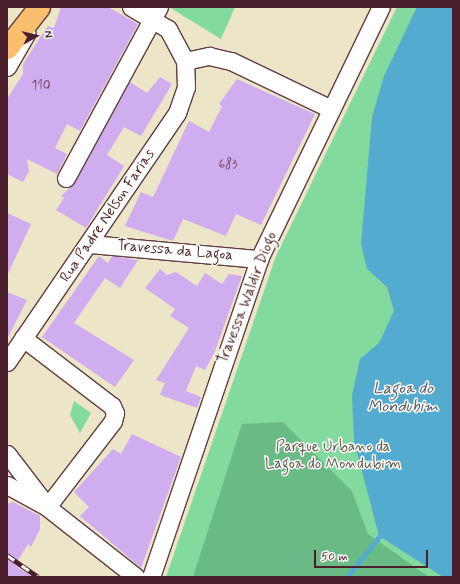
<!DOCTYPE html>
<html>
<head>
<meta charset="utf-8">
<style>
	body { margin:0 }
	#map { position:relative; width:460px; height:584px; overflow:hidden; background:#ede5c8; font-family:Mynerve,sans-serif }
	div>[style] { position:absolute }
	.green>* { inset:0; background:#83da9e }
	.forest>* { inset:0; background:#6aba85 }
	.water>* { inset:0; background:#53acd0 }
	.stream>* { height:4.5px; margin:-2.25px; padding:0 2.25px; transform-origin:2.25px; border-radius:2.25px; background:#53acd0 }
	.building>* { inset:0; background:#cfadee }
	.roads { filter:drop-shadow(1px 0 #623d43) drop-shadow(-1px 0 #623d43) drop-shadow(0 1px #623d43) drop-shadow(0 -1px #623d43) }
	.minor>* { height:17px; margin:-8.5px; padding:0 8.5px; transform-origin:8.5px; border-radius:8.5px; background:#fff }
	.major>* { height:21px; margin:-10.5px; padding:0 10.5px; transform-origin:10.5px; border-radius:10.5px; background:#fabe6d }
	.rail>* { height:4.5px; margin-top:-2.25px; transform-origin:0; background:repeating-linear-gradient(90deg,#fdfcf7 0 9px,#4a1f2b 0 18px); box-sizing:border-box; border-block:1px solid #4a1f2b }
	span { translate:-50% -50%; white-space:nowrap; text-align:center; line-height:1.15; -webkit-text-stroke:3px #fdfcf7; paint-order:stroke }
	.number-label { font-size:13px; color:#6b425c }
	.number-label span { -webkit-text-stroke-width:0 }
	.street-label { font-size:15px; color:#4a1f2b }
	.park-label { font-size:15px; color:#5b574e }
	.water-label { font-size:16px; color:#4e576d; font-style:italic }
	.frame { position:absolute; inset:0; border:8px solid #4a1f2b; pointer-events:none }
	.north { position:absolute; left:16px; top:16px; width:40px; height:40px; -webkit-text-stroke:3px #fdfcf7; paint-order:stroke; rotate:82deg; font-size:11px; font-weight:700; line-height:16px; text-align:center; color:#4a1f2b }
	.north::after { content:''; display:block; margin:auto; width:14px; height:18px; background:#4a1f2b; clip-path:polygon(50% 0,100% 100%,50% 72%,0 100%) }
	.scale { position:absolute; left:314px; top:550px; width:114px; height:18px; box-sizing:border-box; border:2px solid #4a1f2b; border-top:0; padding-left:5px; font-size:12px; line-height:14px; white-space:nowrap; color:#4a1f2b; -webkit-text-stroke:3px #fdfcf7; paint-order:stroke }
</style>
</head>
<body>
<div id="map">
	<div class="green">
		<div style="clip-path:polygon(169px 7px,235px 7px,221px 39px)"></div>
		<div style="clip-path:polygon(397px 7px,453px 7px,453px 577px,166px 577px,276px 256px)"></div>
		<div style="clip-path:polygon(74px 401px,91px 413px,80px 433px,70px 415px)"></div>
	</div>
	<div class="forest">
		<div style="clip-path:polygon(283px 422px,352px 491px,368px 534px,429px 577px,193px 577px,242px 424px)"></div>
	</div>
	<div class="water">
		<div style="clip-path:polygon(417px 7px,453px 7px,453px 577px,443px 577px,379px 536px,354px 441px,352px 395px,360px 359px,379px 343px,394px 311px,387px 287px,367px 269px,361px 244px,372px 117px,384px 76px)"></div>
	</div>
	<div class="stream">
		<div style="left:347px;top:577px;width:56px;rotate:-51.5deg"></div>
	</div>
	<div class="building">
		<div style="clip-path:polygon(61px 7px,108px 7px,138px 24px,80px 131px,67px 124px,55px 148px,67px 154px,57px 174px,27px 159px,29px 171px,23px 182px,7px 174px,7px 99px,23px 74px,23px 64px,39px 39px,48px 26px,54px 28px)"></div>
		<div style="clip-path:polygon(160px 77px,172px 84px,141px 136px,124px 127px,107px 155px,124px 166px,86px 228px,56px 210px,64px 198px,61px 196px,75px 183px,130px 82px,147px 93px)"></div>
		<div style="clip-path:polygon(237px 79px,315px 114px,261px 225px,236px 214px,226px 236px,183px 219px,173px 241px,125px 226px,141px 192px,153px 197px,189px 121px,209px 132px,222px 106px,219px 104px)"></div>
		<div style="clip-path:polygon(7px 213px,31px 224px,7px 276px)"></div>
		<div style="clip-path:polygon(99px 256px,108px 263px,112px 256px,138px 260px,120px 288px,105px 278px,74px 323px,134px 360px,115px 387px,42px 337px)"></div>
		<div style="clip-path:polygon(160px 269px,167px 275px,176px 272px,197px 286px,205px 273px,222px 284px,229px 274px,242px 276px,215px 351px,205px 370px,196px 366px,186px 391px,201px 397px,197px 408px,160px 395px,165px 383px,156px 380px,189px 328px,170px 316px,175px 309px,145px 288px)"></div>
		<div style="clip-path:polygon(7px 292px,27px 300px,7px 339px)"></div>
		<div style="clip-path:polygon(132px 434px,181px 457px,141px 568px,80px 516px,89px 507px,74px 492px,113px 449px,121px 454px)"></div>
		<div style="clip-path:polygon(13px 502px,40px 516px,40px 529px,31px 547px,28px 544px,15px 565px,33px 577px,7px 577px,7px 504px)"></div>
	</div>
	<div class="roads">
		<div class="minor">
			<div style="left:131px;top:7px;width:43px;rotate:30.7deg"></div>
			<div style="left:168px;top:29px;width:36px;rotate:62deg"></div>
			<div style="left:185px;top:61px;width:25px;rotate:-12deg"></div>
			<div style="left:209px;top:56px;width:23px;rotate:13deg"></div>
			<div style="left:231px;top:61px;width:111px;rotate:25.6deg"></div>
			<div style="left:7px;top:67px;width:39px;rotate:-60deg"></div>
			<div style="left:66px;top:178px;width:195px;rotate:-61.5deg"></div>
			<div style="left:90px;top:244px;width:170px;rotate:5.1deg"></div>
			<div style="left:23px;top:338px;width:112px;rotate:37.4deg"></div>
			<div style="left:112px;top:406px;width:8px;rotate:67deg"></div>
			<div style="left:115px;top:413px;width:8px;rotate:104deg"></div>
			<div style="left:113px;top:421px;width:108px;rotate:127.5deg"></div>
			<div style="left:7px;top:362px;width:301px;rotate:-55.7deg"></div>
			<div style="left:177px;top:113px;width:28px;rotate:-71deg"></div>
			<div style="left:186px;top:87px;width:26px;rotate:-92deg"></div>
			<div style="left:7px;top:454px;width:61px;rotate:52.4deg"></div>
			<div style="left:7px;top:485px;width:46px;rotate:28.8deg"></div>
			<div style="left:47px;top:507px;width:113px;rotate:38.2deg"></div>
			<div style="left:151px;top:577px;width:336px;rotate:-71.2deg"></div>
			<div style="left:259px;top:259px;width:280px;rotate:-64.2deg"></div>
		</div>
		<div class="major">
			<div style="left:7px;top:48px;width:52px;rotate:-52deg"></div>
		</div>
	</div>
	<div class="rail">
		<div style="left:7px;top:555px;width:38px;rotate:35deg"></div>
	</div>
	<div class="number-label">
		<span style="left:41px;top:86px">110</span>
		<span style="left:228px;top:165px">683</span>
	</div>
	<div class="street-label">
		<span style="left:108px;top:216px;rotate:-56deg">Rua Padre Nelson Farias</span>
		<span style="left:175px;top:251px;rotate:5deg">Travessa da Lagoa</span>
		<span style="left:248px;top:298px;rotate:-69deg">Travessa Waldir Diogo</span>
	</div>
	<div class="park-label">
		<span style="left:333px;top:456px">Parque Urbano da<br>Lagoa do Mondubim</span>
	</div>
	<div class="water-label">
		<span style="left:403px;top:398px">Lagoa do<br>Mondubim</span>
	</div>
	<div class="frame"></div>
	<div class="north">N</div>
	<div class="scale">50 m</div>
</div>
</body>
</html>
